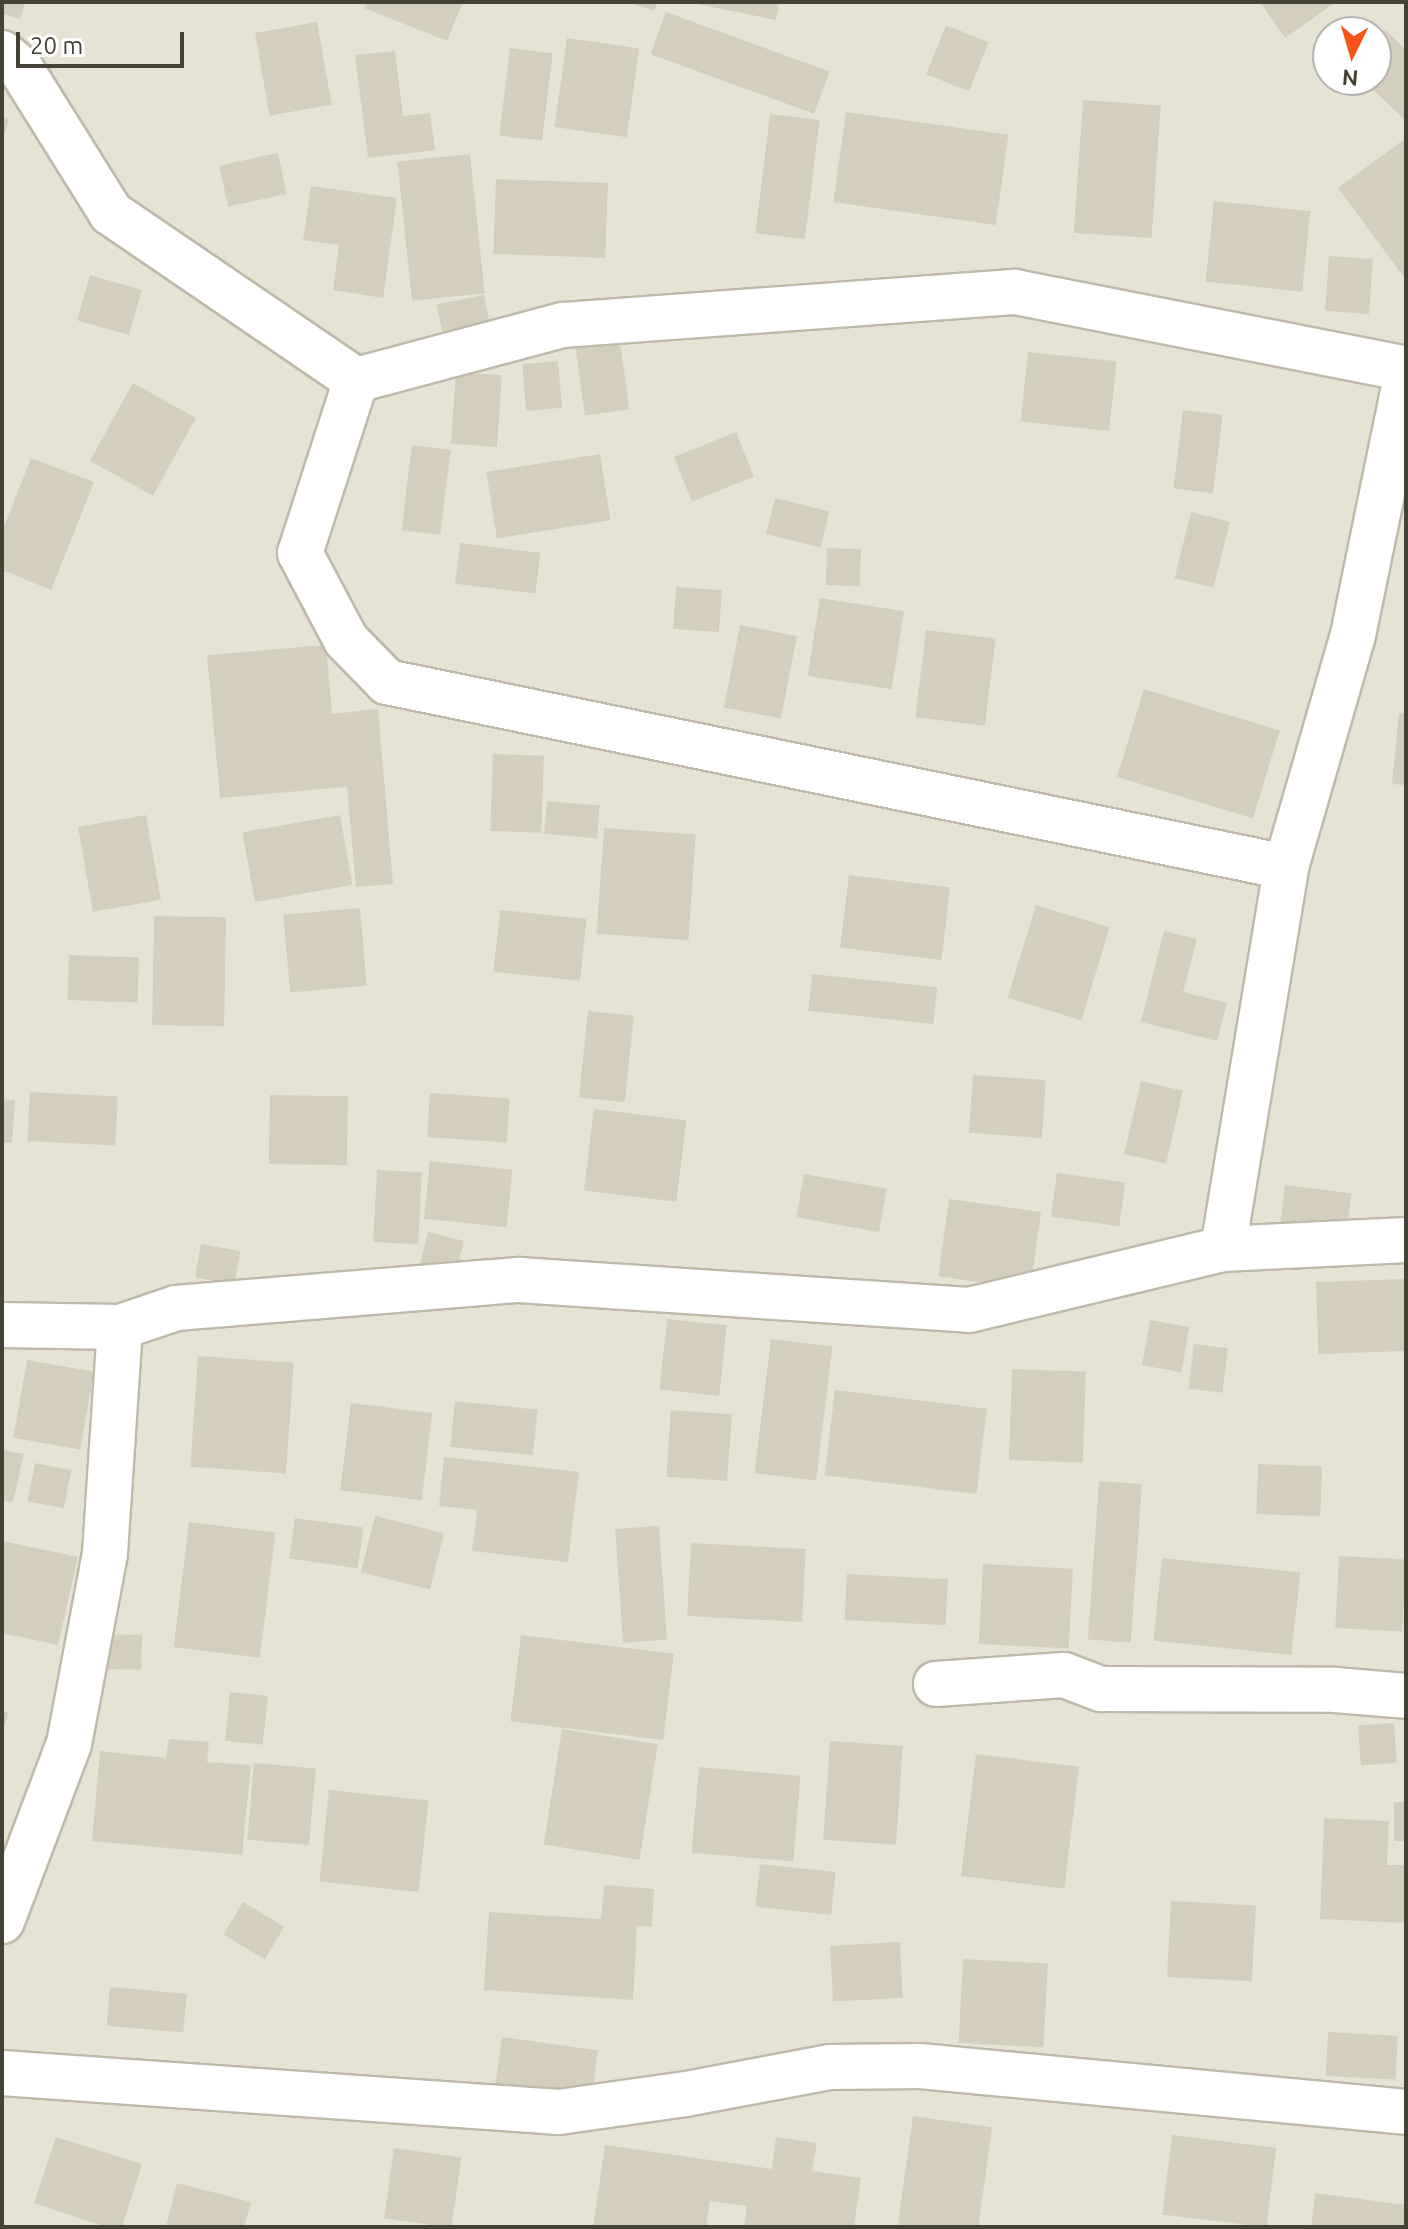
<!DOCTYPE html>
<html>
<head>
<meta charset="utf-8">
<style>
	body { margin:0 }
	#map { position:relative; width:1408px; height:2229px; overflow:hidden; background:#f3f1e6; font-family:Ubuntu,sans-serif }
	div>[style] { position:absolute }
	.residential>* { inset:0; background:#e7e3d4 }
	.building>* { inset:0; background:#d4cebc; transform-origin:0 0 }
	.roads { filter:drop-shadow(2px 0 #beb9a9) drop-shadow(-2px 0 #beb9a9) drop-shadow(0 2px #beb9a9) drop-shadow(0 -2px #beb9a9) }
	.minor>* { height:44px; margin:-22px; padding:0 22px; transform-origin:22px; border-radius:22px; background:#fff }
	span { translate:-50% -50%; white-space:nowrap; text-align:center; line-height:1.15; -webkit-text-stroke:8px #fff; paint-order:stroke }
	.frame { position:absolute; inset:0; border:4px solid #464135; pointer-events:none }
	.north { position:absolute; left:1312px; top:16px; width:80px; height:80px; box-sizing:border-box; background:#fff; border:2px solid #b5b3ae; border-radius:50%; rotate:185deg; font-size:22px; font-weight:700; line-height:32px; text-align:center; color:#464135 }
	.north::after { content:''; display:block; margin:auto; width:28px; height:36px; background:#f85418; clip-path:polygon(50% 0,100% 100%,50% 72%,0 100%) }
	.scale { position:absolute; left:16px; top:32px; width:168px; height:36px; box-sizing:border-box; border:4px solid #464135; border-top:0; padding-left:10px; font-size:24px; line-height:28px; white-space:nowrap; color:#464135; -webkit-text-stroke:6px #fff; paint-order:stroke }
</style>
</head>
<body>
<div id="map">
	<div class="residential">
		<div style="clip-path:polygon(evenodd,2px 2px,1406px 2px,1406px 2227px,2px 2227px,2px 2px,1328px 32px,1376px 32px,1376px 80px,1328px 80px,1328px 32px)"></div>
	</div>
	<div class="building">
		<div style="clip-path:polygon(2px 2px,25px 2px,20px 19px,2px 13px)"></div>
		<div style="clip-path:polygon(366px 2px,463px 2px,447px 41px,364px 8px)"></div>
		<div style="clip-path:polygon(627px 2px,657px 2px,654px 11px)"></div>
		<div style="clip-path:polygon(687px 2px,779px 2px,776px 20px)"></div>
		<div style="clip-path:polygon(1260px 2px,1336px 2px,1285px 38px)"></div>
		<div style="left:666px;top:12px;width:174px;height:45px;rotate:20deg"></div>
		<div style="left:317px;top:22px;width:84px;height:63px;rotate:80deg"></div>
		<div style="left:946px;top:25px;width:46px;height:53px;rotate:22deg"></div>
		<div style="clip-path:polygon(1386px 30px,1406px 50px,1406px 121px,1363px 80px,1376px 80px,1376px 40px)"></div>
		<div style="left:567px;top:38px;width:73px;height:90px;rotate:8deg"></div>
		<div style="left:510px;top:48px;width:43px;height:88px;rotate:7deg"></div>
		<div style="clip-path:polygon(395px 51px,403px 116px,430px 113px,435px 150px,368px 158px,355px 55px)"></div>
		<div style="left:1083px;top:100px;width:78px;height:133px;rotate:4deg"></div>
		<div style="left:846px;top:112px;width:164px;height:91px;rotate:8deg"></div>
		<div style="left:770px;top:114px;width:50px;height:120px;rotate:7deg"></div>
		<div style="clip-path:polygon(2px 117px,9px 119px,3px 139px,2px 139px)"></div>
		<div style="clip-path:polygon(1406px 138px,1406px 280px,1338px 188px)"></div>
		<div style="left:278px;top:153px;width:42px;height:60px;rotate:78deg"></div>
		<div style="left:470px;top:154px;width:140px;height:73px;rotate:84deg"></div>
		<div style="left:496px;top:179px;width:112px;height:75px;rotate:2deg"></div>
		<div style="clip-path:polygon(311px 186px,397px 198px,383px 298px,333px 290px,339px 245px,303px 240px)"></div>
		<div style="left:1214px;top:201px;width:97px;height:81px;rotate:6deg"></div>
		<div style="left:1329px;top:256px;width:44px;height:55px;rotate:4deg"></div>
		<div style="left:90px;top:275px;width:54px;height:47px;rotate:16deg"></div>
		<div style="left:484px;top:295px;width:31px;height:48px;rotate:79deg"></div>
		<div style="left:620px;top:342px;width:68px;height:45px;rotate:82deg"></div>
		<div style="left:1028px;top:352px;width:89px;height:70px;rotate:6deg"></div>
		<div style="left:558px;top:361px;width:47px;height:36px;rotate:85deg"></div>
		<div style="left:456px;top:372px;width:46px;height:72px;rotate:4deg"></div>
		<div style="left:133px;top:383px;width:72px;height:89px;rotate:29deg"></div>
		<div style="left:1183px;top:410px;width:40px;height:79px;rotate:7deg"></div>
		<div style="left:736px;top:432px;width:48px;height:67px;rotate:68deg"></div>
		<div style="left:412px;top:445px;width:39px;height:86px;rotate:7deg"></div>
		<div style="left:600px;top:454px;width:67px;height:115px;rotate:81deg"></div>
		<div style="clip-path:polygon(31px 458px,94px 482px,51px 590px,2px 570px,2px 532px)"></div>
		<div style="left:775px;top:498px;width:56px;height:37px;rotate:14deg"></div>
		<div style="left:1191px;top:512px;width:40px;height:68px;rotate:14deg"></div>
		<div style="left:460px;top:543px;width:81px;height:41px;rotate:7deg"></div>
		<div style="left:827px;top:548px;width:34px;height:37px;rotate:2deg"></div>
		<div style="left:676px;top:587px;width:46px;height:42px;rotate:4deg"></div>
		<div style="left:820px;top:598px;width:85px;height:79px;rotate:9deg"></div>
		<div style="left:740px;top:625px;width:58px;height:84px;rotate:11deg"></div>
		<div style="left:926px;top:630px;width:70px;height:88px;rotate:7deg"></div>
		<div style="clip-path:polygon(326px 645px,332px 714px,378px 709px,393px 884px,356px 887px,347px 787px,220px 798px,207px 655px)"></div>
		<div style="left:1144px;top:689px;width:142px;height:92px;rotate:17deg"></div>
		<div style="clip-path:polygon(1399px 713px,1406px 714px,1406px 785px,1392px 784px)"></div>
		<div style="left:493px;top:754px;width:51px;height:77px;rotate:2deg"></div>
		<div style="left:547px;top:801px;width:53px;height:33px;rotate:5deg"></div>
		<div style="left:146px;top:815px;width:86px;height:69px;rotate:80deg"></div>
		<div style="left:340px;top:815px;width:71px;height:99px;rotate:80deg"></div>
		<div style="left:604px;top:828px;width:92px;height:106px;rotate:4deg"></div>
		<div style="left:849px;top:875px;width:102px;height:73px;rotate:7deg"></div>
		<div style="left:1036px;top:905px;width:77px;height:97px;rotate:17deg"></div>
		<div style="left:360px;top:908px;width:78px;height:77px;rotate:85deg"></div>
		<div style="left:500px;top:910px;width:87px;height:62px;rotate:6deg"></div>
		<div style="left:154px;top:916px;width:72px;height:109px;rotate:1deg"></div>
		<div style="clip-path:polygon(1164px 931px,1197px 939px,1183px 992px,1227px 1003px,1217px 1041px,1141px 1022px)"></div>
		<div style="left:69px;top:955px;width:70px;height:45px;rotate:2deg"></div>
		<div style="left:812px;top:974px;width:126px;height:37px;rotate:6deg"></div>
		<div style="left:588px;top:1011px;width:46px;height:87px;rotate:6deg"></div>
		<div style="left:973px;top:1075px;width:73px;height:58px;rotate:4deg"></div>
		<div style="left:1141px;top:1081px;width:43px;height:75px;rotate:13deg"></div>
		<div style="left:30px;top:1092px;width:88px;height:49px;rotate:3deg"></div>
		<div style="left:430px;top:1093px;width:80px;height:44px;rotate:4deg"></div>
		<div style="left:270px;top:1095px;width:78px;height:69px;rotate:1deg"></div>
		<div style="clip-path:polygon(2px 1099px,15px 1100px,12px 1143px,2px 1143px)"></div>
		<div style="left:594px;top:1109px;width:93px;height:82px;rotate:7deg"></div>
		<div style="left:430px;top:1161px;width:83px;height:58px;rotate:6deg"></div>
		<div style="left:377px;top:1170px;width:45px;height:72px;rotate:3deg"></div>
		<div style="left:1057px;top:1173px;width:69px;height:44px;rotate:8deg"></div>
		<div style="left:804px;top:1174px;width:84px;height:44px;rotate:10deg"></div>
		<div style="left:1285px;top:1185px;width:67px;height:43px;rotate:7deg"></div>
		<div style="left:949px;top:1199px;width:93px;height:78px;rotate:8deg"></div>
		<div style="left:428px;top:1232px;width:37px;height:37px;rotate:14deg"></div>
		<div style="left:201px;top:1244px;width:40px;height:34px;rotate:10deg"></div>
		<div style="left:1404px;top:1279px;width:72px;height:88px;rotate:88deg"></div>
		<div style="left:667px;top:1319px;width:60px;height:71px;rotate:6deg"></div>
		<div style="left:1150px;top:1320px;width:40px;height:46px;rotate:10deg"></div>
		<div style="left:771px;top:1339px;width:62px;height:135px;rotate:7deg"></div>
		<div style="left:1194px;top:1344px;width:34px;height:45px;rotate:7deg"></div>
		<div style="left:198px;top:1356px;width:96px;height:111px;rotate:4deg"></div>
		<div style="left:27px;top:1360px;width:68px;height:79px;rotate:10deg"></div>
		<div style="left:1012px;top:1369px;width:74px;height:91px;rotate:2deg"></div>
		<div style="left:835px;top:1390px;width:153px;height:86px;rotate:7deg"></div>
		<div style="left:455px;top:1401px;width:83px;height:46px;rotate:6deg"></div>
		<div style="left:351px;top:1403px;width:82px;height:88px;rotate:7deg"></div>
		<div style="left:671px;top:1410px;width:61px;height:67px;rotate:4deg"></div>
		<div style="clip-path:polygon(2px 1450px,24px 1454px,13px 1502px,2px 1500px)"></div>
		<div style="clip-path:polygon(444px 1457px,579px 1472px,568px 1562px,472px 1551px,477px 1510px,439px 1506px)"></div>
		<div style="left:35px;top:1463px;width:37px;height:39px;rotate:11deg"></div>
		<div style="left:1258px;top:1464px;width:64px;height:50px;rotate:2deg"></div>
		<div style="left:1099px;top:1481px;width:43px;height:159px;rotate:4deg"></div>
		<div style="left:375px;top:1516px;width:71px;height:58px;rotate:14deg"></div>
		<div style="left:295px;top:1518px;width:69px;height:41px;rotate:8deg"></div>
		<div style="left:189px;top:1522px;width:87px;height:126px;rotate:7deg"></div>
		<div style="left:659px;top:1526px;width:114px;height:44px;rotate:86deg"></div>
		<div style="clip-path:polygon(2px 1541px,78px 1557px,58px 1645px,2px 1633px)"></div>
		<div style="left:691px;top:1543px;width:115px;height:73px;rotate:3deg"></div>
		<div style="left:1339px;top:1556px;width:67px;height:72px;rotate:3deg"></div>
		<div style="left:1162px;top:1558px;width:139px;height:83px;rotate:6deg"></div>
		<div style="left:983px;top:1564px;width:90px;height:80px;rotate:3deg"></div>
		<div style="left:847px;top:1574px;width:101px;height:46px;rotate:3deg"></div>
		<div style="left:93px;top:1634px;width:49px;height:35px;rotate:1deg"></div>
		<div style="left:521px;top:1635px;width:154px;height:87px;rotate:7deg"></div>
		<div style="left:230px;top:1692px;width:38px;height:49px;rotate:6deg"></div>
		<div style="clip-path:polygon(2px 1711px,8px 1713px,3px 1732px,2px 1732px)"></div>
		<div style="left:1394px;top:1723px;width:40px;height:36px;rotate:86deg"></div>
		<div style="left:562px;top:1729px;width:97px;height:117px;rotate:9deg"></div>
		<div style="clip-path:polygon(169px 1739px,209px 1742px,207px 1762px,251px 1765px,242px 1855px,92px 1841px,100px 1751px,166px 1758px)"></div>
		<div style="left:830px;top:1741px;width:73px;height:99px;rotate:4deg"></div>
		<div style="left:976px;top:1754px;width:104px;height:123px;rotate:7deg"></div>
		<div style="left:254px;top:1763px;width:62px;height:77px;rotate:5deg"></div>
		<div style="left:699px;top:1767px;width:102px;height:86px;rotate:5deg"></div>
		<div style="left:329px;top:1790px;width:100px;height:92px;rotate:6deg"></div>
		<div style="left:1394px;top:1802px;width:12px;height:39px"></div>
		<div style="clip-path:polygon(1324px 1818px,1389px 1821px,1387px 1865px,1406px 1865px,1406px 1923px,1320px 1919px)"></div>
		<div style="left:760px;top:1864px;width:76px;height:43px;rotate:6deg"></div>
		<div style="clip-path:polygon(604px 1885px,654px 1889px,652px 1927px,637px 1926px,633px 2000px,484px 1990px,489px 1912px,601px 1919px)"></div>
		<div style="left:1171px;top:1901px;width:85px;height:76px;rotate:3deg"></div>
		<div style="left:243px;top:1902px;width:48px;height:38px;rotate:31deg"></div>
		<div style="left:900px;top:1942px;width:56px;height:70px;rotate:87deg"></div>
		<div style="left:963px;top:1959px;width:85px;height:84px;rotate:3deg"></div>
		<div style="left:110px;top:1987px;width:77px;height:39px;rotate:5deg"></div>
		<div style="left:1328px;top:2032px;width:70px;height:44px;rotate:3deg"></div>
		<div style="left:502px;top:2037px;width:97px;height:49px;rotate:8deg"></div>
		<div style="left:913px;top:2116px;width:80px;height:112px;rotate:8deg"></div>
		<div style="left:1172px;top:2135px;width:105px;height:80px;rotate:7deg"></div>
		<div style="clip-path:polygon(56px 2137px,142px 2164px,122px 2227px,106px 2227px,34px 2203px)"></div>
		<div style="clip-path:polygon(776px 2137px,817px 2143px,812px 2171px,861px 2178px,854px 2227px,744px 2227px,747px 2206px,710px 2201px,706px 2227px,593px 2227px,605px 2145px,772px 2169px)"></div>
		<div style="left:394px;top:2148px;width:68px;height:71px;rotate:8deg"></div>
		<div style="clip-path:polygon(177px 2183px,251px 2202px,244px 2227px,166px 2227px)"></div>
		<div style="clip-path:polygon(1315px 2193px,1406px 2205px,1406px 2227px,1311px 2227px)"></div>
	</div>
	<div class="roads">
		<div class="minor">
			<div style="left:2px;top:53px;width:25px;rotate:40deg"></div>
			<div style="left:21px;top:69px;width:170px;rotate:58deg"></div>
			<div style="left:111px;top:213px;width:297px;rotate:34.3deg"></div>
			<div style="left:356px;top:380px;width:214px;rotate:-14.9deg"></div>
			<div style="left:563px;top:325px;width:453px;rotate:-4.2deg"></div>
			<div style="left:1015px;top:292px;width:399px;rotate:11.1deg"></div>
			<div style="left:356px;top:380px;width:182px;rotate:107.9deg"></div>
			<div style="left:300px;top:553px;width:98px;rotate:62.1deg"></div>
			<div style="left:346px;top:640px;width:59px;rotate:45.7deg"></div>
			<div style="left:387px;top:682px;width:918px;rotate:11.63deg"></div>
			<div style="left:1223px;top:1249px;width:387px;rotate:-80.6deg"></div>
			<div style="left:1286px;top:867px;width:241px;rotate:-73.9deg"></div>
			<div style="left:1353px;top:635px;width:263px;rotate:-78.4deg"></div>
			<div style="left:2px;top:1325px;width:118px;rotate:1deg"></div>
			<div style="left:120px;top:1327px;width:59px;rotate:-18.7deg"></div>
			<div style="left:176px;top:1308px;width:344px;rotate:-4.7deg"></div>
			<div style="left:519px;top:1280px;width:451px;rotate:3.8deg"></div>
			<div style="left:969px;top:1310px;width:261px;rotate:-13.5deg"></div>
			<div style="left:1223px;top:1249px;width:183px;rotate:-2.8deg"></div>
			<div style="left:936px;top:1684px;width:128px;rotate:-4deg"></div>
			<div style="left:1064px;top:1675px;width:40px;rotate:21deg"></div>
			<div style="left:1101px;top:1689px;width:234px;rotate:0.2deg"></div>
			<div style="left:1335px;top:1690px;width:71px;rotate:4.8deg"></div>
			<div style="left:2px;top:1921px;width:189px;rotate:-69.3deg"></div>
			<div style="left:69px;top:1744px;width:194px;rotate:-79.3deg"></div>
			<div style="left:105px;top:1553px;width:226px;rotate:-86.2deg"></div>
			<div style="left:2px;top:2073px;width:558px;rotate:4.01deg"></div>
			<div style="left:559px;top:2112px;width:128px;rotate:-8.1deg"></div>
			<div style="left:686px;top:2094px;width:147px;rotate:-10.6deg"></div>
			<div style="left:830px;top:2067px;width:90px;rotate:-0.6deg"></div>
			<div style="left:920px;top:2066px;width:488px;rotate:5.4deg"></div>
		</div>
	</div>
	<div class="frame"></div>
	<div class="north">N</div>
	<div class="scale">20 m</div>
</div>
</body>
</html>
